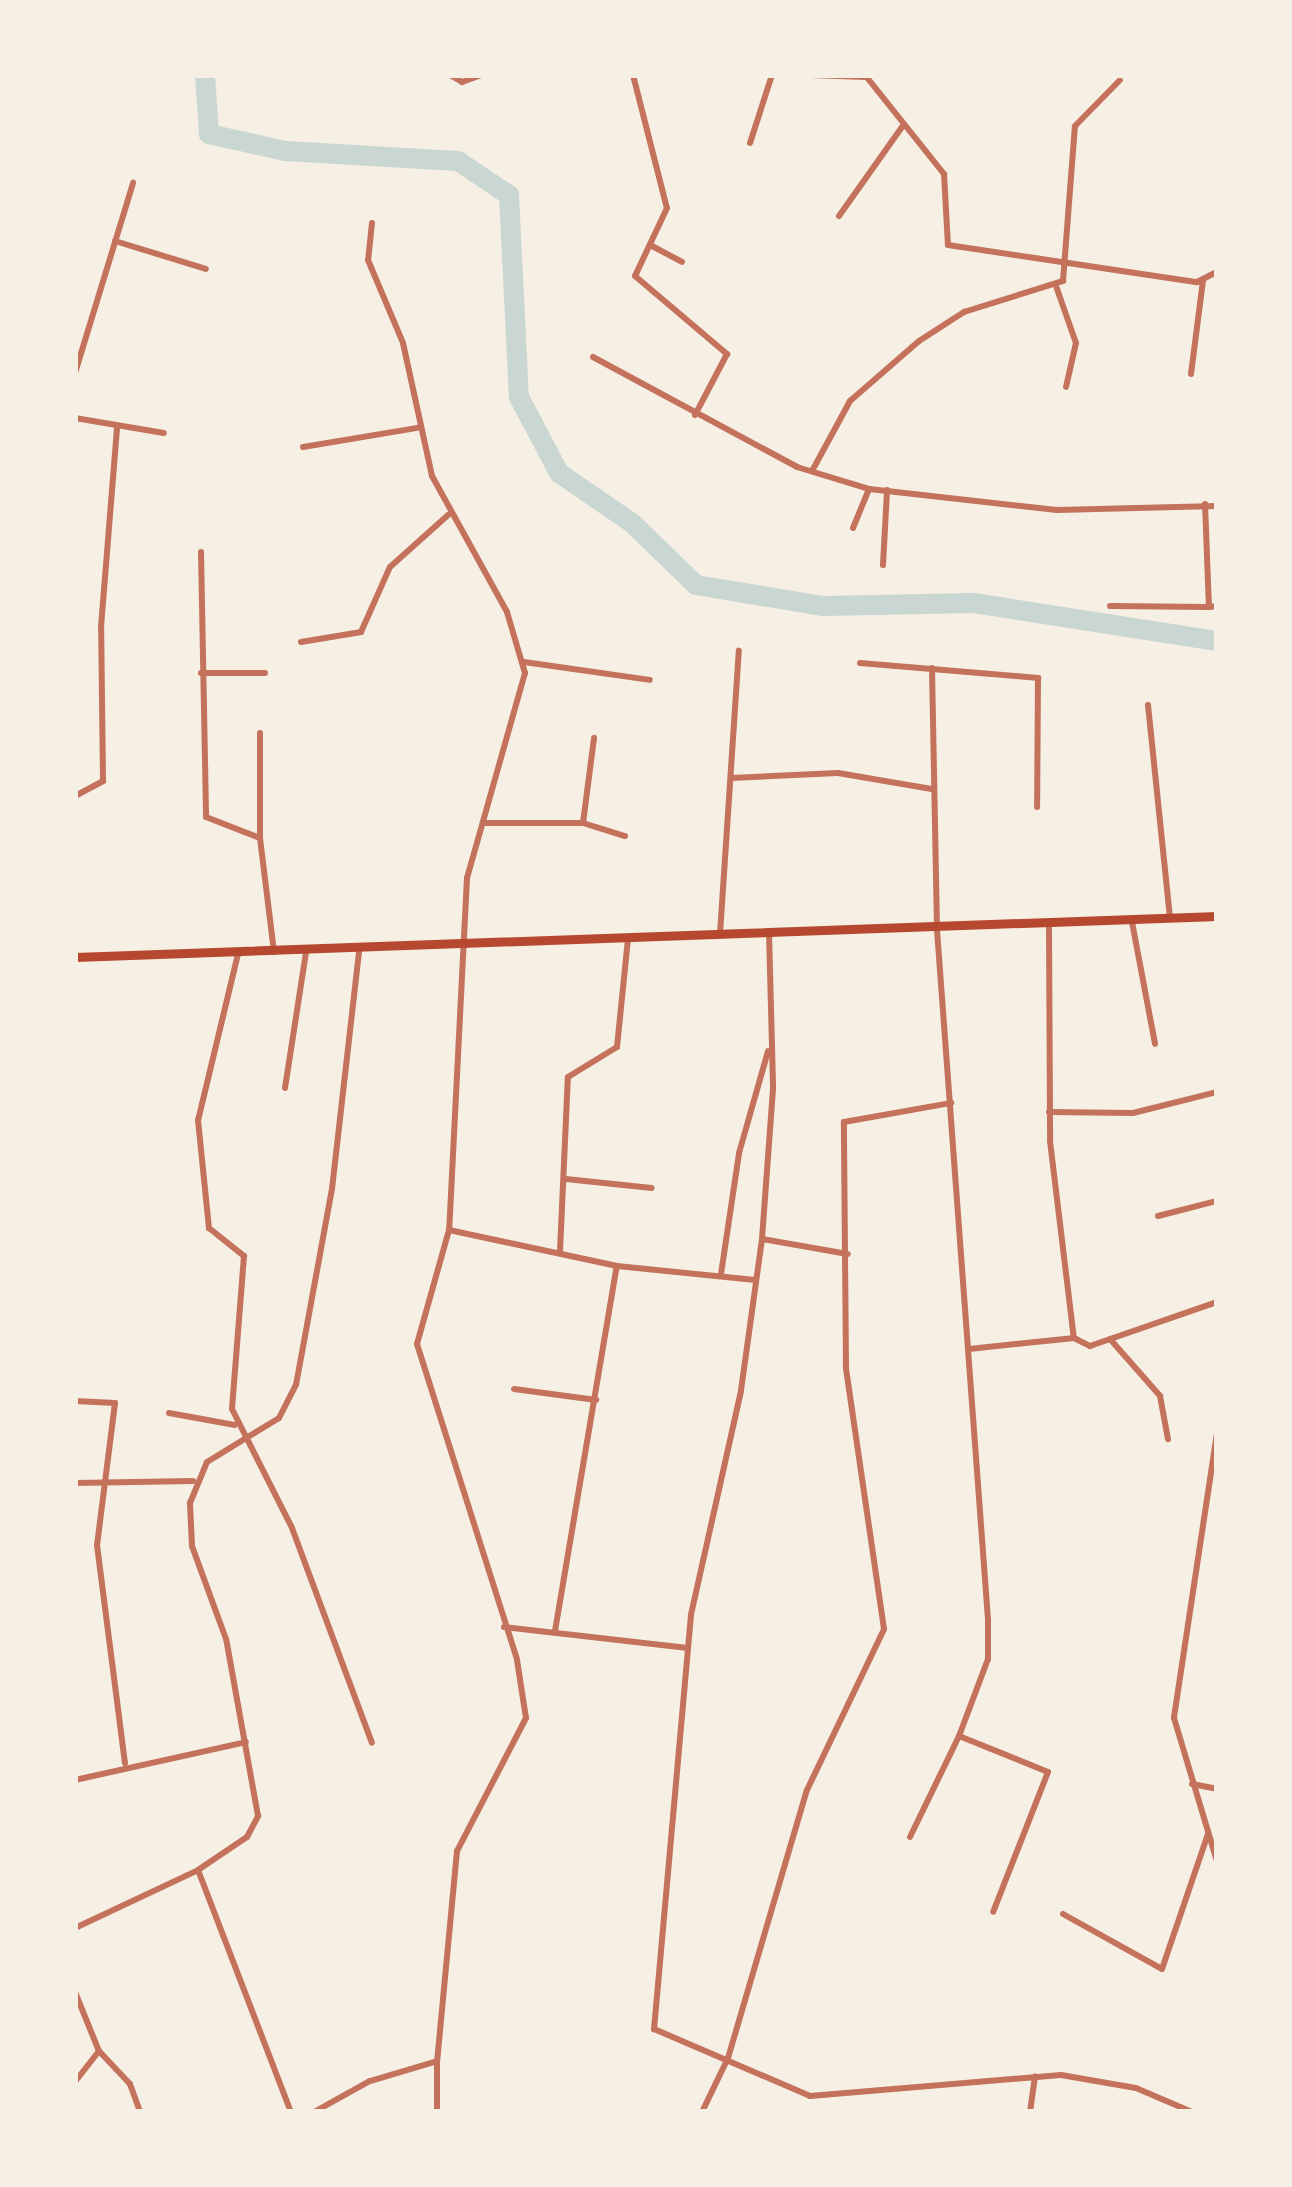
<!DOCTYPE html>
<html>
<head>
<meta charset="utf-8">
<style>
	body { margin:0 }
	#map { position:relative; width:1292px; height:2187px; overflow:hidden; background:#f6efe4; font-family:Roboto,sans-serif }
	div>[style] { position:absolute }
	.river>* { height:20px; margin:-10px; padding:0 10px; transform-origin:10px; border-radius:10px; background:#c9d6d2 }
	.minor>* { height:6px; margin:-3px; padding:0 3px; transform-origin:3px; border-radius:3px; background:#c5725c }
	.primary>* { height:9px; margin:-4.5px; padding:0 4.5px; transform-origin:4.5px; border-radius:4.5px; background:#b5482f }
	span { translate:-50% -50%; white-space:nowrap; text-align:center; line-height:1.15; -webkit-text-stroke:8px #f6efe4; paint-order:stroke }
	.frame { position:absolute; inset:0; border:78px solid #f6efe4; pointer-events:none }
</style>
</head>
<body>
<div id="map">
	<div class="river">
		<div style="left:205px;top:75px;width:59px;rotate:86.1deg"></div>
		<div style="left:209px;top:134px;width:78px;rotate:12.6deg"></div>
		<div style="left:285px;top:151px;width:173px;rotate:3.3deg"></div>
		<div style="left:458px;top:161px;width:61px;rotate:33.7deg"></div>
		<div style="left:509px;top:195px;width:202px;rotate:87.2deg"></div>
		<div style="left:519px;top:397px;width:86px;rotate:62.2deg"></div>
		<div style="left:559px;top:473px;width:88px;rotate:34.4deg"></div>
		<div style="left:632px;top:523px;width:89px;rotate:44.1deg"></div>
		<div style="left:696px;top:585px;width:129px;rotate:9.4deg"></div>
		<div style="left:823px;top:606px;width:151px;rotate:-1.1deg"></div>
		<div style="left:974px;top:603px;width:246px;rotate:8.9deg"></div>
	</div>
	<div class="minor">
		<div style="left:450px;top:75px;width:14px;rotate:30deg"></div>
		<div style="left:462px;top:82px;width:20px;rotate:-20deg"></div>
		<div style="left:633px;top:75px;width:137px;rotate:75.7deg"></div>
		<div style="left:667px;top:208px;width:75px;rotate:115.2deg"></div>
		<div style="left:635px;top:276px;width:121px;rotate:40.3deg"></div>
		<div style="left:727px;top:354px;width:69px;rotate:117.7deg"></div>
		<div style="left:810px;top:75px;width:55px;rotate:2.1deg"></div>
		<div style="left:865px;top:75px;width:127px;rotate:51.4deg"></div>
		<div style="left:944px;top:174px;width:71px;rotate:86.8deg"></div>
		<div style="left:948px;top:245px;width:252px;rotate:8.5deg"></div>
		<div style="left:1197px;top:282px;width:22px;rotate:-27deg"></div>
		<div style="left:1104px;top:75px;width:29px"></div>
		<div style="left:750px;top:143px;width:71px;rotate:-72.1deg"></div>
		<div style="left:839px;top:216px;width:109px;rotate:-54.7deg"></div>
		<div style="left:372px;top:223px;width:37px;rotate:96deg"></div>
		<div style="left:368px;top:260px;width:90px;rotate:67.1deg"></div>
		<div style="left:403px;top:343px;width:136px;rotate:77.7deg"></div>
		<div style="left:432px;top:476px;width:155px;rotate:61.1deg"></div>
		<div style="left:507px;top:612px;width:64px;rotate:73.6deg"></div>
		<div style="left:525px;top:673px;width:213px;rotate:105.8deg"></div>
		<div style="left:467px;top:878px;width:352px;rotate:92.9deg"></div>
		<div style="left:449px;top:1230px;width:118px;rotate:105.7deg"></div>
		<div style="left:417px;top:1344px;width:331px;rotate:72.4deg"></div>
		<div style="left:517px;top:1660px;width:59px;rotate:81.2deg"></div>
		<div style="left:526px;top:1718px;width:150px;rotate:117.4deg"></div>
		<div style="left:457px;top:1851px;width:211px;rotate:95.4deg"></div>
		<div style="left:115px;top:241px;width:95px;rotate:17.1deg"></div>
		<div style="left:652px;top:246px;width:34px;rotate:28deg"></div>
		<div style="left:1056px;top:286px;width:60px;rotate:70.7deg"></div>
		<div style="left:1076px;top:343px;width:45px;rotate:102.8deg"></div>
		<div style="left:593px;top:357px;width:232px;rotate:28.3deg"></div>
		<div style="left:797px;top:467px;width:75px;rotate:17deg"></div>
		<div style="left:869px;top:489px;width:189px;rotate:6.4deg"></div>
		<div style="left:1057px;top:510px;width:160px;rotate:-1.4deg"></div>
		<div style="left:75px;top:373px;width:199px;rotate:-73deg"></div>
		<div style="left:1191px;top:374px;width:95px;rotate:-82.7deg"></div>
		<div style="left:75px;top:418px;width:90px;rotate:9.6deg"></div>
		<div style="left:303px;top:447px;width:116px;rotate:-9.5deg"></div>
		<div style="left:812px;top:471px;width:80px;rotate:-61.5deg"></div>
		<div style="left:850px;top:401px;width:91px;rotate:-41deg"></div>
		<div style="left:919px;top:341px;width:54px;rotate:-32.8deg"></div>
		<div style="left:964px;top:312px;width:104px;rotate:-17.4deg"></div>
		<div style="left:1063px;top:281px;width:155px;rotate:-85.6deg"></div>
		<div style="left:1075px;top:126px;width:64px;rotate:-45.6deg"></div>
		<div style="left:1205px;top:504px;width:103px;rotate:87.8deg"></div>
		<div style="left:1209px;top:607px;width:8px;rotate:-7deg"></div>
		<div style="left:853px;top:528px;width:42px;rotate:-67.7deg"></div>
		<div style="left:201px;top:552px;width:265px;rotate:88.9deg"></div>
		<div style="left:206px;top:817px;width:58px;rotate:21.3deg"></div>
		<div style="left:260px;top:838px;width:115px;rotate:83deg"></div>
		<div style="left:883px;top:565px;width:75px;rotate:-86.9deg"></div>
		<div style="left:1110px;top:606px;width:99px;rotate:0.6deg"></div>
		<div style="left:301px;top:642px;width:61px;rotate:-9.5deg"></div>
		<div style="left:361px;top:632px;width:71px;rotate:-66deg"></div>
		<div style="left:390px;top:567px;width:78px;rotate:-41.9deg"></div>
		<div style="left:524px;top:662px;width:127px;rotate:8.1deg"></div>
		<div style="left:860px;top:663px;width:179px;rotate:4.8deg"></div>
		<div style="left:1038px;top:678px;width:129px;rotate:90.4deg"></div>
		<div style="left:932px;top:668px;width:262px;rotate:88.9deg"></div>
		<div style="left:937px;top:930px;width:691px;rotate:85.77deg"></div>
		<div style="left:988px;top:1619px;width:40px;rotate:90deg"></div>
		<div style="left:988px;top:1659px;width:82px;rotate:110.6deg"></div>
		<div style="left:959px;top:1736px;width:96px;rotate:22deg"></div>
		<div style="left:1048px;top:1772px;width:150px;rotate:111.4deg"></div>
		<div style="left:201px;top:673px;width:64px"></div>
		<div style="left:1148px;top:705px;width:215px;rotate:84.1deg"></div>
		<div style="left:731px;top:778px;width:107px;rotate:-2.7deg"></div>
		<div style="left:838px;top:773px;width:95px;rotate:9.7deg"></div>
		<div style="left:75px;top:796px;width:32px;rotate:-28deg"></div>
		<div style="left:103px;top:781px;width:154px;rotate:-90.7deg"></div>
		<div style="left:101px;top:627px;width:200px;rotate:-85.4deg"></div>
		<div style="left:486px;top:823px;width:97px"></div>
		<div style="left:583px;top:823px;width:44px;rotate:17.2deg"></div>
		<div style="left:583px;top:823px;width:86px;rotate:-82.6deg"></div>
		<div style="left:260px;top:837px;width:104px;rotate:-90deg"></div>
		<div style="left:1132px;top:922px;width:124px;rotate:79.3deg"></div>
		<div style="left:1049px;top:927px;width:214px;rotate:89.7deg"></div>
		<div style="left:1050px;top:1141px;width:198px;rotate:83.1deg"></div>
		<div style="left:769px;top:932px;width:157px;rotate:88.5deg"></div>
		<div style="left:773px;top:1089px;width:150px;rotate:94.2deg"></div>
		<div style="left:762px;top:1239px;width:153px;rotate:97.9deg"></div>
		<div style="left:741px;top:1391px;width:230px;rotate:102.6deg"></div>
		<div style="left:691px;top:1615px;width:416px;rotate:95.1deg"></div>
		<div style="left:654px;top:2029px;width:170px;rotate:23.2deg"></div>
		<div style="left:810px;top:2096px;width:252px;rotate:-4.8deg"></div>
		<div style="left:1061px;top:2075px;width:76px;rotate:9.8deg"></div>
		<div style="left:1136px;top:2088px;width:61px;rotate:23.2deg"></div>
		<div style="left:720px;top:934px;width:284px;rotate:-86.2deg"></div>
		<div style="left:238px;top:954px;width:171px;rotate:103.5deg"></div>
		<div style="left:198px;top:1120px;width:109px;rotate:84.2deg"></div>
		<div style="left:209px;top:1228px;width:45px;rotate:38.7deg"></div>
		<div style="left:244px;top:1256px;width:153px;rotate:94.5deg"></div>
		<div style="left:232px;top:1409px;width:133px;rotate:63.2deg"></div>
		<div style="left:292px;top:1528px;width:229px;rotate:69.6deg"></div>
		<div style="left:285px;top:1088px;width:137px;rotate:-81.2deg"></div>
		<div style="left:1049px;top:1112px;width:84px;rotate:0.7deg"></div>
		<div style="left:1133px;top:1113px;width:87px;rotate:-14deg"></div>
		<div style="left:566px;top:1179px;width:86px;rotate:6deg"></div>
		<div style="left:1158px;top:1216px;width:61px;rotate:-14.3deg"></div>
		<div style="left:449px;top:1230px;width:172px;rotate:12.1deg"></div>
		<div style="left:617px;top:1266px;width:139px;rotate:5.8deg"></div>
		<div style="left:762px;top:1239px;width:87px;rotate:9.9deg"></div>
		<div style="left:560px;top:1251px;width:174px;rotate:-87.4deg"></div>
		<div style="left:568px;top:1077px;width:57px;rotate:-31.5deg"></div>
		<div style="left:617px;top:1047px;width:109px;rotate:-84.2deg"></div>
		<div style="left:721px;top:1274px;width:122px;rotate:-81.5deg"></div>
		<div style="left:739px;top:1153px;width:106px;rotate:-74.1deg"></div>
		<div style="left:1110px;top:1339px;width:76px;rotate:48.7deg"></div>
		<div style="left:1160px;top:1396px;width:44px;rotate:79.5deg"></div>
		<div style="left:969px;top:1349px;width:106px;rotate:-6deg"></div>
		<div style="left:1074px;top:1338px;width:18px;rotate:27deg"></div>
		<div style="left:1090px;top:1346px;width:134px;rotate:-19.1deg"></div>
		<div style="left:514px;top:1389px;width:83px;rotate:7.6deg"></div>
		<div style="left:75px;top:1401px;width:40px;rotate:2.9deg"></div>
		<div style="left:115px;top:1403px;width:143px;rotate:97.2deg"></div>
		<div style="left:97px;top:1545px;width:220px;rotate:82.7deg"></div>
		<div style="left:169px;top:1413px;width:67px;rotate:10.3deg"></div>
		<div style="left:1217px;top:1433px;width:288px;rotate:98.6deg"></div>
		<div style="left:1174px;top:1718px;width:149px;rotate:73.3deg"></div>
		<div style="left:75px;top:1483px;width:118px;rotate:-1deg"></div>
		<div style="left:504px;top:1627px;width:185px;rotate:6.5deg"></div>
		<div style="left:555px;top:1631px;width:370px;rotate:-80.4deg"></div>
		<div style="left:75px;top:1780px;width:175px;rotate:-12.5deg"></div>
		<div style="left:1192px;top:1784px;width:25px;rotate:11deg"></div>
		<div style="left:910px;top:1837px;width:112px;rotate:-64.1deg"></div>
		<div style="left:198px;top:1870px;width:259px;rotate:69deg"></div>
		<div style="left:1063px;top:1914px;width:113px;rotate:29.1deg"></div>
		<div style="left:1162px;top:1969px;width:143px;rotate:-71.2deg"></div>
		<div style="left:75px;top:1928px;width:136px;rotate:-25.2deg"></div>
		<div style="left:198px;top:1870px;width:59px;rotate:-34deg"></div>
		<div style="left:247px;top:1837px;width:24px;rotate:-62deg"></div>
		<div style="left:258px;top:1816px;width:180px;rotate:-100.2deg"></div>
		<div style="left:226px;top:1639px;width:99px;rotate:-110.1deg"></div>
		<div style="left:192px;top:1546px;width:43px;rotate:-92.7deg"></div>
		<div style="left:190px;top:1503px;width:44px;rotate:-67.5deg"></div>
		<div style="left:207px;top:1462px;width:84px;rotate:-31.4deg"></div>
		<div style="left:279px;top:1418px;width:37px;rotate:-63deg"></div>
		<div style="left:296px;top:1385px;width:199px;rotate:-79.6deg"></div>
		<div style="left:332px;top:1189px;width:239px;rotate:-83.5deg"></div>
		<div style="left:75px;top:1992px;width:64px;rotate:67.9deg"></div>
		<div style="left:99px;top:2051px;width:39px;rotate:128deg"></div>
		<div style="left:99px;top:2051px;width:45px;rotate:46.8deg"></div>
		<div style="left:130px;top:2084px;width:30px;rotate:70deg"></div>
		<div style="left:314px;top:2112px;width:64px;rotate:-29deg"></div>
		<div style="left:370px;top:2081px;width:70px;rotate:-16.6deg"></div>
		<div style="left:437px;top:2061px;width:51px;rotate:90deg"></div>
		<div style="left:702px;top:2112px;width:60px;rotate:-64.3deg"></div>
		<div style="left:728px;top:2058px;width:279px;rotate:-73.6deg"></div>
		<div style="left:807px;top:1790px;width:178px;rotate:-64.4deg"></div>
		<div style="left:884px;top:1629px;width:265px;rotate:-98.3deg"></div>
		<div style="left:846px;top:1367px;width:245px;rotate:-90.5deg"></div>
		<div style="left:844px;top:1122px;width:109px;rotate:-10.1deg"></div>
		<div style="left:1030px;top:2112px;width:36px;rotate:-82deg"></div>
	</div>
	<div class="primary">
		<div style="left:75px;top:957px;width:1143px;rotate:-2.06deg"></div>
	</div>
	<div class="frame"></div>
</div>
</body>
</html>
